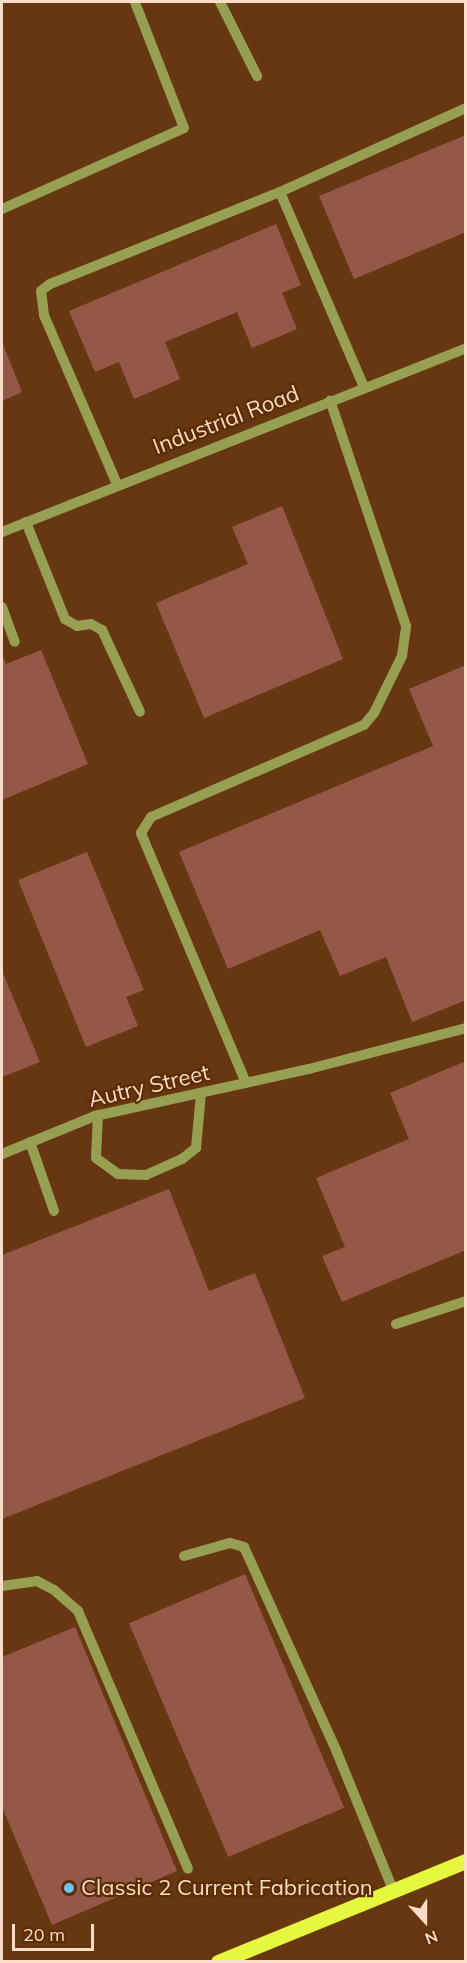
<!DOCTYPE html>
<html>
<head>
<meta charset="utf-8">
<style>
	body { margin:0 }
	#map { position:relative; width:467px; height:1963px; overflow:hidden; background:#673711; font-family:Mulish,sans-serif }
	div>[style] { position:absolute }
	.building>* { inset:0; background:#955848; transform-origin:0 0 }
	.minor>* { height:10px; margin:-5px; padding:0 5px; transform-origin:5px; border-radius:5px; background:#969f52 }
	.major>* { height:15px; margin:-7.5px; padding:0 7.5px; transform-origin:7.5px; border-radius:7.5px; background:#e6f73f }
	.dots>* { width:16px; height:16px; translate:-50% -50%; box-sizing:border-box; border:3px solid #5c2c03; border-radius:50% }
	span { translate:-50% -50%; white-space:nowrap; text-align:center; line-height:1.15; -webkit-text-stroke:4.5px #5c2c03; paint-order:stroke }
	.street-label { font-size:22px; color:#fadcc8 }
	.poi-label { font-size:22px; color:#fadcc8 }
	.left { translate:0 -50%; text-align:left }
	.frame { position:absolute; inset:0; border:3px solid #fadcc8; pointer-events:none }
	.north { position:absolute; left:395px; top:1891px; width:60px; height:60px; -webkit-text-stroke:4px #5c2c03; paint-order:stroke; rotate:159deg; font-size:16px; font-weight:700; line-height:24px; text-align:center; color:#fadcc8 }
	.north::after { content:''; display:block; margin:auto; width:21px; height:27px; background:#fadcc8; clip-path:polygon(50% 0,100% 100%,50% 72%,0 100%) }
	.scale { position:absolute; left:12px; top:1924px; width:82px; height:27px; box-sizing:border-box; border:3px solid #fadcc8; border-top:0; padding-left:8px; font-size:18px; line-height:21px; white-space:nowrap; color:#fadcc8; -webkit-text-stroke:4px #5c2c03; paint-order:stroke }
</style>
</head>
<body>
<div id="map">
	<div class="building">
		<div style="clip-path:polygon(466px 135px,466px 232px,354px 279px,319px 196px)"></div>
		<div style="clip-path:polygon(276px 224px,301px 285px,282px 293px,297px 329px,252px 348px,237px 312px,165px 342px,180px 379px,134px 399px,119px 362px,95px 372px,69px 311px)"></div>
		<div style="clip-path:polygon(2px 342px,22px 392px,2px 401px)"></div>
		<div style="clip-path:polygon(282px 506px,343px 659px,204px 718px,156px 603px,248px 564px,232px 527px)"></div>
		<div style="clip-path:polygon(41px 650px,88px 764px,2px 800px,2px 654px,6px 664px)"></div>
		<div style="clip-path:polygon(466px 665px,466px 1000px,412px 1022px,386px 957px,340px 976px,320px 930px,228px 969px,179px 852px,433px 746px,409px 689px)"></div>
		<div style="clip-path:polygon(87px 852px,144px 990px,126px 997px,138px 1026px,86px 1047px,18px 880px)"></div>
		<div style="clip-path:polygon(2px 971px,40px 1062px,2px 1077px)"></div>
		<div style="clip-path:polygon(466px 1061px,466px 1250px,342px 1302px,322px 1256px,345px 1247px,316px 1178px,409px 1139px,390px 1093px)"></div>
		<div style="clip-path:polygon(169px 1189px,209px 1291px,255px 1273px,305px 1398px,2px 1519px,2px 1255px)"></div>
		<div style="left:245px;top:1574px;width:254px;height:126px;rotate:67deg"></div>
		<div style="clip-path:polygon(75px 1627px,177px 1871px,52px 1925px,2px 1807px,2px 1657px)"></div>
	</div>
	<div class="minor">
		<div style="left:220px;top:2px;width:83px;rotate:63.4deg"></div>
		<div style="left:280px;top:192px;width:204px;rotate:-24.3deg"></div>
		<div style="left:2px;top:209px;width:199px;rotate:-24deg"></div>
		<div style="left:184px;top:128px;width:135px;rotate:-111.3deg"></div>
		<div style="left:117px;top:484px;width:184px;rotate:-113.4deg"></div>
		<div style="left:44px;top:315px;width:24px;rotate:-97deg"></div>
		<div style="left:41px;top:291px;width:11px;rotate:-38deg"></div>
		<div style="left:50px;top:284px;width:248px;rotate:-21.8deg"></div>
		<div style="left:280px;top:192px;width:212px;rotate:66.7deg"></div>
		<div style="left:26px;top:522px;width:105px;rotate:68.1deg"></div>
		<div style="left:65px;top:619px;width:14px;rotate:30deg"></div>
		<div style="left:77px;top:626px;width:14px;rotate:-8deg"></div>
		<div style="left:91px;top:624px;width:13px;rotate:29deg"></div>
		<div style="left:102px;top:630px;width:90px;rotate:65.1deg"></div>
		<div style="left:2px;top:532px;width:499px;rotate:-21.6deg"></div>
		<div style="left:2px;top:607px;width:37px;rotate:70deg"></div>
		<div style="left:246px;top:1083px;width:271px;rotate:-112.8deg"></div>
		<div style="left:141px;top:833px;width:19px;rotate:-58deg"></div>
		<div style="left:151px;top:817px;width:232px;rotate:-23.4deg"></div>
		<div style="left:364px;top:725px;width:16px;rotate:-50deg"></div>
		<div style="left:374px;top:713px;width:64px;rotate:-63.8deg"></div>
		<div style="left:402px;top:656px;width:30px;rotate:-82deg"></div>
		<div style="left:406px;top:626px;width:238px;rotate:-108.6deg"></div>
		<div style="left:98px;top:1115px;width:43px;rotate:92.7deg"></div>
		<div style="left:96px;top:1158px;width:27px;rotate:36deg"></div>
		<div style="left:118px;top:1174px;width:28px;rotate:2deg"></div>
		<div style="left:146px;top:1175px;width:39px;rotate:-24deg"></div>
		<div style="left:182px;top:1159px;width:18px;rotate:-38deg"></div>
		<div style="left:196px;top:1148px;width:55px;rotate:-84.8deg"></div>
		<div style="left:30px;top:1142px;width:73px;rotate:70.8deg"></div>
		<div style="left:2px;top:1154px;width:100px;rotate:-22.2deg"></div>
		<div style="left:95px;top:1116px;width:219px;rotate:-12.4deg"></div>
		<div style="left:309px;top:1069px;width:162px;rotate:-14.6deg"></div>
		<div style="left:396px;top:1324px;width:74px;rotate:-18.2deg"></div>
		<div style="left:184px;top:1556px;width:48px;rotate:-15.8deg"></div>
		<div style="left:230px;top:1543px;width:15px;rotate:16deg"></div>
		<div style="left:244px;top:1547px;width:223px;rotate:65.6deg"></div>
		<div style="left:336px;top:1750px;width:151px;rotate:67.8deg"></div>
		<div style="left:2px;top:1586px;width:35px;rotate:-8deg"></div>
		<div style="left:37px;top:1581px;width:19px;rotate:28deg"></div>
		<div style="left:54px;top:1590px;width:32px;rotate:41deg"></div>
		<div style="left:78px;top:1611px;width:280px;rotate:66.9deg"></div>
	</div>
	<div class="major">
		<div style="left:218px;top:1962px;width:268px;rotate:-22.2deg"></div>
	</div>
	<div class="dots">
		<div style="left:69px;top:1888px;background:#6cc3f2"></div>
	</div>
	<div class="street-label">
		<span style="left:226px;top:420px;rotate:-21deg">Industrial Road</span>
		<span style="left:149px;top:1086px;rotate:-13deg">Autry Street</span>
	</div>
	<div class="poi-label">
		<span class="left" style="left:81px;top:1888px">Classic 2 Current Fabrication</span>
	</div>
	<div class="frame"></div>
	<div class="north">N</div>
	<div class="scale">20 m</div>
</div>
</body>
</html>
